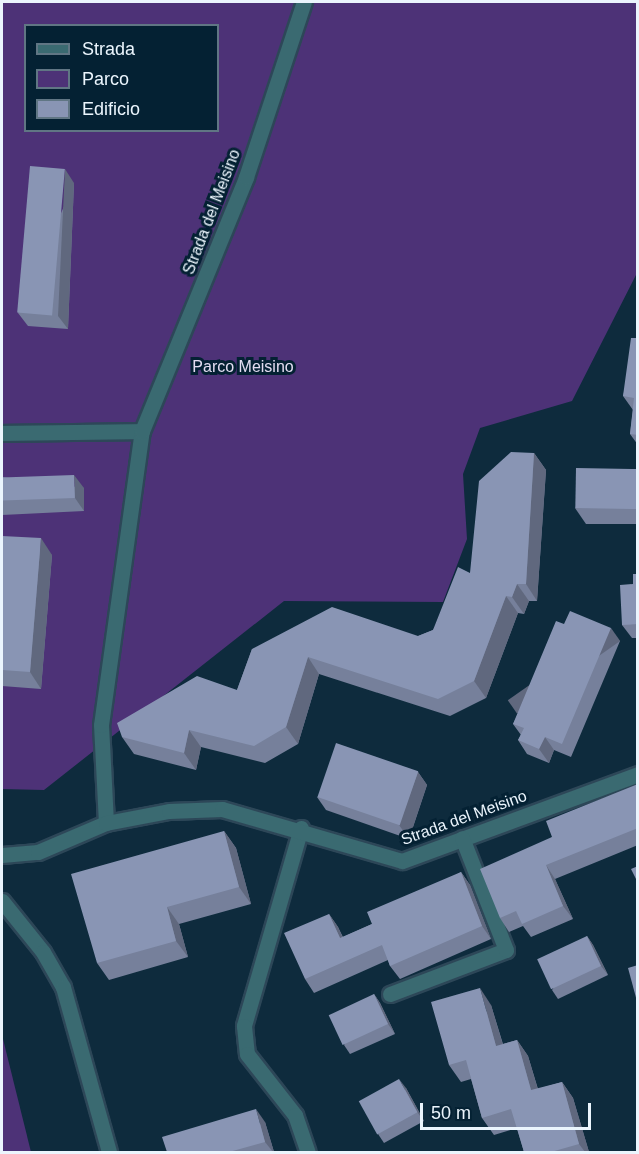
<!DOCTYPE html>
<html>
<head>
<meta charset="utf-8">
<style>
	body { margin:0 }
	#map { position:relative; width:639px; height:1154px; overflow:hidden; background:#0e2b3d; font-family:Arial,sans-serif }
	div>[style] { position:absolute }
	.green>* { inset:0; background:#4d3277 }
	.roads { filter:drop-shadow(2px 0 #2d4758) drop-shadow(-2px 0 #2d4758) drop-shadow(0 2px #2d4758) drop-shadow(0 -2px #2d4758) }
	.minor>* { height:15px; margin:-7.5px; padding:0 7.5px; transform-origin:7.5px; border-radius:7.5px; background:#3a6a71 }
	.wall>* { inset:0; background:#76809b }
	.shaded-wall>* { inset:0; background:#60687e; transform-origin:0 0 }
	.building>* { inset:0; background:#8995b4; transform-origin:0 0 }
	span { translate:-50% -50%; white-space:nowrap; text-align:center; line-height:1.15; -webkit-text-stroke:6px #042133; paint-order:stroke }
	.street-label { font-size:16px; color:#ebf5fd }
	.park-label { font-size:16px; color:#e3ddf2 }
	.frame { position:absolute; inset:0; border:3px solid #ebf5fd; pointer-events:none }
	.legend { position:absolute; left:24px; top:24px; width:195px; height:108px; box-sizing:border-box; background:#042133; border:2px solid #607684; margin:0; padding:8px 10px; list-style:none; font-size:18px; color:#ebf5fd }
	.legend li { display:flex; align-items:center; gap:12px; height:30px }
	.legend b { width:30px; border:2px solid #607684 }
	.scale { position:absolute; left:420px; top:1103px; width:171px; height:27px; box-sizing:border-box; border:3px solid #ebf5fd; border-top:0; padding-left:8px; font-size:18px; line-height:21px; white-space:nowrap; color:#ebf5fd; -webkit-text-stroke:4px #042133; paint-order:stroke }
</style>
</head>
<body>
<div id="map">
	<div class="green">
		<div style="clip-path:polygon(evenodd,2px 2px,637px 2px,637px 273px,572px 401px,480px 428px,463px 474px,467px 539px,443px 602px,284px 601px,44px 790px,2px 789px,2px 2px,26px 26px,218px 26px,218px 130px,26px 130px,26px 26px)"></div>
		<div style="clip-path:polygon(2px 1035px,31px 1152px,2px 1152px)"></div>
	</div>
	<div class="roads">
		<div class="minor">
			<div style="left:2px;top:433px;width:140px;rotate:-0.8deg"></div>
			<div style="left:106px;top:823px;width:98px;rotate:-92.9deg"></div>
			<div style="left:101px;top:725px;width:297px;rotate:-82.1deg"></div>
			<div style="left:142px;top:431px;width:274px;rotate:-67.7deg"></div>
			<div style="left:246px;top:177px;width:184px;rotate:-71.7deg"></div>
			<div style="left:301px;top:828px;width:206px;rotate:106.1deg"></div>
			<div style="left:244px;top:1026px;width:28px;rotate:84deg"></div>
			<div style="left:247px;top:1054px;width:78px;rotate:51.8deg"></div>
			<div style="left:295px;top:1115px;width:39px;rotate:71deg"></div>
			<div style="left:2px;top:855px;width:36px;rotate:-5deg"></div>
			<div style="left:38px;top:852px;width:74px;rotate:-23.1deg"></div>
			<div style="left:106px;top:823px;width:64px;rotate:-10.8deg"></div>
			<div style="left:169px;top:811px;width:53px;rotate:-2.2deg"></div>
			<div style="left:222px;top:809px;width:187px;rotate:16.1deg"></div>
			<div style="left:402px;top:861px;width:252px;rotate:-20.2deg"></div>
			<div style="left:2px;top:901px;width:65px;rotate:51.2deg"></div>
			<div style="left:43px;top:952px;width:40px;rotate:60.3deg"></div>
			<div style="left:63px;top:987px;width:171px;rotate:74.4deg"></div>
			<div style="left:390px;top:994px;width:124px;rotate:-20.8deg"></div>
			<div style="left:506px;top:950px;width:120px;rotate:-111.4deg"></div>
		</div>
	</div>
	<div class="wall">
		<div style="clip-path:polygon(74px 183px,68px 329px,28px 326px,18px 313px)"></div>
		<div style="clip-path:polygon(638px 338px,638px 445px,630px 434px,633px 410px,623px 396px)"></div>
		<div style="clip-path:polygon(534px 453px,546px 470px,537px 601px,529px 601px,524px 614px,518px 613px,486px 698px,450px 716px,319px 674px,298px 744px,265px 763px,201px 747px,196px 770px,134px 754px,122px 737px,237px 690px,252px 649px,418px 636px,433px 630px,470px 573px)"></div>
		<div style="clip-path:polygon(637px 469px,638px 524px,586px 524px,575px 508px)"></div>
		<div style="clip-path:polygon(2px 477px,84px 488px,84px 511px,2px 515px)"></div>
		<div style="clip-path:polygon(2px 536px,52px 555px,41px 689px,2px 686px)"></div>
		<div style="clip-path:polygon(638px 574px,638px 638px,632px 638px,622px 625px,633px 584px)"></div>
		<div style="clip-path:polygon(564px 624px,620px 641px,571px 757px,554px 750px,549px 763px,527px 754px,518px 740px,521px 735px,513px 724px)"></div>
		<div style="clip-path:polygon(418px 772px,427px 785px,409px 839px,326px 810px,317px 797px)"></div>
		<div style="clip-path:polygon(638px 784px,638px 845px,555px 879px,573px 919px,531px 937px,523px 926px,509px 932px,500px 918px,552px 837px)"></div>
		<div style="clip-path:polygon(224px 831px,236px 848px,251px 904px,179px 924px,188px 957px,109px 980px,97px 963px)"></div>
		<div style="clip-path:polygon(461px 872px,470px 885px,491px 939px,400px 979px,390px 966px,388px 960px,314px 993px,305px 979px,329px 914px,338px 927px,343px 937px,372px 924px)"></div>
		<div style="clip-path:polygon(587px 936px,593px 945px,608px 975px,558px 999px,552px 990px)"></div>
		<div style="clip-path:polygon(374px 994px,380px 1003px,395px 1034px,350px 1054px,344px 1045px)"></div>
		<div style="clip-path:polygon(491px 1005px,503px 1044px,517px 1040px,528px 1056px,538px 1089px,562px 1082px,573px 1098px,589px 1152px,524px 1152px,517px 1128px,494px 1135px,482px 1118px,471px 1079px,461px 1082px,449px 1065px)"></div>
		<div style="clip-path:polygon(406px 1088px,424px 1121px,384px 1143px,378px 1134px)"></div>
		<div style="clip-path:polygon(265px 1122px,274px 1152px,167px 1152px)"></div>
	</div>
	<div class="shaded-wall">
		<div style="clip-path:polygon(65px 169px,74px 183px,68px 329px,58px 316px)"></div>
		<div style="clip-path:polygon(534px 453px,546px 470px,537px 601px,526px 584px)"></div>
		<div style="clip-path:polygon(74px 475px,84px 488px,84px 511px,75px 498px)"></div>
		<div style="clip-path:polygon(41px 538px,52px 555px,41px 689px,30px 672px)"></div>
		<div style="clip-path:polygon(517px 584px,529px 601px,524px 614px,512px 597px)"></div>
		<div style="clip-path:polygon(506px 596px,518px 613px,486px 698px,474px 681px)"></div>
		<div style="left:611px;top:628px;width:16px;height:126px;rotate:55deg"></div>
		<div style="clip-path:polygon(308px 657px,319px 674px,298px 744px,286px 727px)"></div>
		<div style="clip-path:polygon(189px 730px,201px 747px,196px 770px,184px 753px)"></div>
		<div style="clip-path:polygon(545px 737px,554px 750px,549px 763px,539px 749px)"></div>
		<div style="clip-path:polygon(418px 772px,427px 785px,409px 839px,399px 825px)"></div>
		<div style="clip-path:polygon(224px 831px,236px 848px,251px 904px,239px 887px)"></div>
		<div style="clip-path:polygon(546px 865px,555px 879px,573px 919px,563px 906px)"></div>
		<div style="clip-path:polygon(461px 872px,470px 885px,491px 939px,482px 926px)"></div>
		<div style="clip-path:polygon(167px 907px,179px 924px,188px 957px,176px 941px)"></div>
		<div style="clip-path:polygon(329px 914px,338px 927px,349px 952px,340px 938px)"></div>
		<div style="clip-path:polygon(587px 936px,593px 945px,608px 975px,601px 966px)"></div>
		<div style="clip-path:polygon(480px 988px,491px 1005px,508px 1062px,496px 1046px)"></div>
		<div style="clip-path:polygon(374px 994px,380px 1003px,395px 1034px,388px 1024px)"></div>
		<div style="clip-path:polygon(517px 1040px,528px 1056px,543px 1107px,531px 1090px)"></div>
		<div style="clip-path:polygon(399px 1079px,406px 1088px,424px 1121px,417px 1112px)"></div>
		<div style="clip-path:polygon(562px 1082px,573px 1098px,589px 1152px,585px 1152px,579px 1144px)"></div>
		<div style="clip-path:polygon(256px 1109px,265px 1122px,274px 1152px,273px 1152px,265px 1142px)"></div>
	</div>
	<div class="building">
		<div style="left:30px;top:166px;width:35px;height:147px;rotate:5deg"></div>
		<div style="clip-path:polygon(631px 338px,638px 338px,638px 435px,630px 434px,634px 398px,623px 396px)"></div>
		<div style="clip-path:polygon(511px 452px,534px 453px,526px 584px,517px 584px,512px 597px,506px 596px,474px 681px,438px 699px,308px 657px,286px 727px,254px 746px,189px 730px,184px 753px,122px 737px,117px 723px,197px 676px,237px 690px,252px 649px,332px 607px,418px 636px,433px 630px,458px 567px,470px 573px,479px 481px)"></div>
		<div style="left:576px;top:468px;width:61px;height:40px;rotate:1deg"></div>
		<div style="left:74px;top:475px;width:23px;height:72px;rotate:88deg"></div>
		<div style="clip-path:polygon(2px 536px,41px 538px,30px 672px,2px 670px)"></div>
		<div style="clip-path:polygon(633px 574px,638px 574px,638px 624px,622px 625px,620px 585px,633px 584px)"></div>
		<div style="clip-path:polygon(570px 611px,611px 628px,562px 744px,545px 737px,539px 749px,518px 740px,524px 728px,513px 724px,556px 621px,564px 624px)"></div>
		<div style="left:336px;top:743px;width:87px;height:57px;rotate:19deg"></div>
		<div style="clip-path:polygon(638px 784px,638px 828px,546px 865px,563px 906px,522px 924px,516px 911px,500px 918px,480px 869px,552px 837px,546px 821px)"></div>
		<div style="clip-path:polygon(224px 831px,239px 887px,167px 907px,176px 941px,97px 963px,71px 874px)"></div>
		<div style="clip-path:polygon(638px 866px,638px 883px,631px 869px)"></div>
		<div style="clip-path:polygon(461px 872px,482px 926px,390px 966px,382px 945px,305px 979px,284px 933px,329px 914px,340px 938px,372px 924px,367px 912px)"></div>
		<div style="left:587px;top:936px;width:33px;height:55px;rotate:65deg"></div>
		<div style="clip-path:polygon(638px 965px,638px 1005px,628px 968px)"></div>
		<div style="clip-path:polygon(480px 988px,496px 1046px,517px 1040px,531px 1090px,562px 1082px,579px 1144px,551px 1152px,524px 1152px,511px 1109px,482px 1118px,466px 1060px,449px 1065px,431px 1002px)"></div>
		<div style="left:374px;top:994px;width:33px;height:50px;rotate:65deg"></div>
		<div style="left:399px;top:1079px;width:38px;height:46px;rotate:61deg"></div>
		<div style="clip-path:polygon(256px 1109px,265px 1142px,229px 1152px,167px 1152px,162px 1137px)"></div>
	</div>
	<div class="street-label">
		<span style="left:212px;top:212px;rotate:-69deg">Strada del Meisino</span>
		<span style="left:464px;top:818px;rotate:-20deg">Strada del Meisino</span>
	</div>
	<div class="park-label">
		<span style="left:243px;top:367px">Parco Meisino</span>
	</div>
	<div class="frame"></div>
	<ul class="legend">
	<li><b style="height:8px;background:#3a6a71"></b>Strada</li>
	<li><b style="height:16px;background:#4d3277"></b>Parco</li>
	<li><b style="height:16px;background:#8995b4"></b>Edificio</li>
	</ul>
	<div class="scale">50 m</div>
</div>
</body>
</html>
